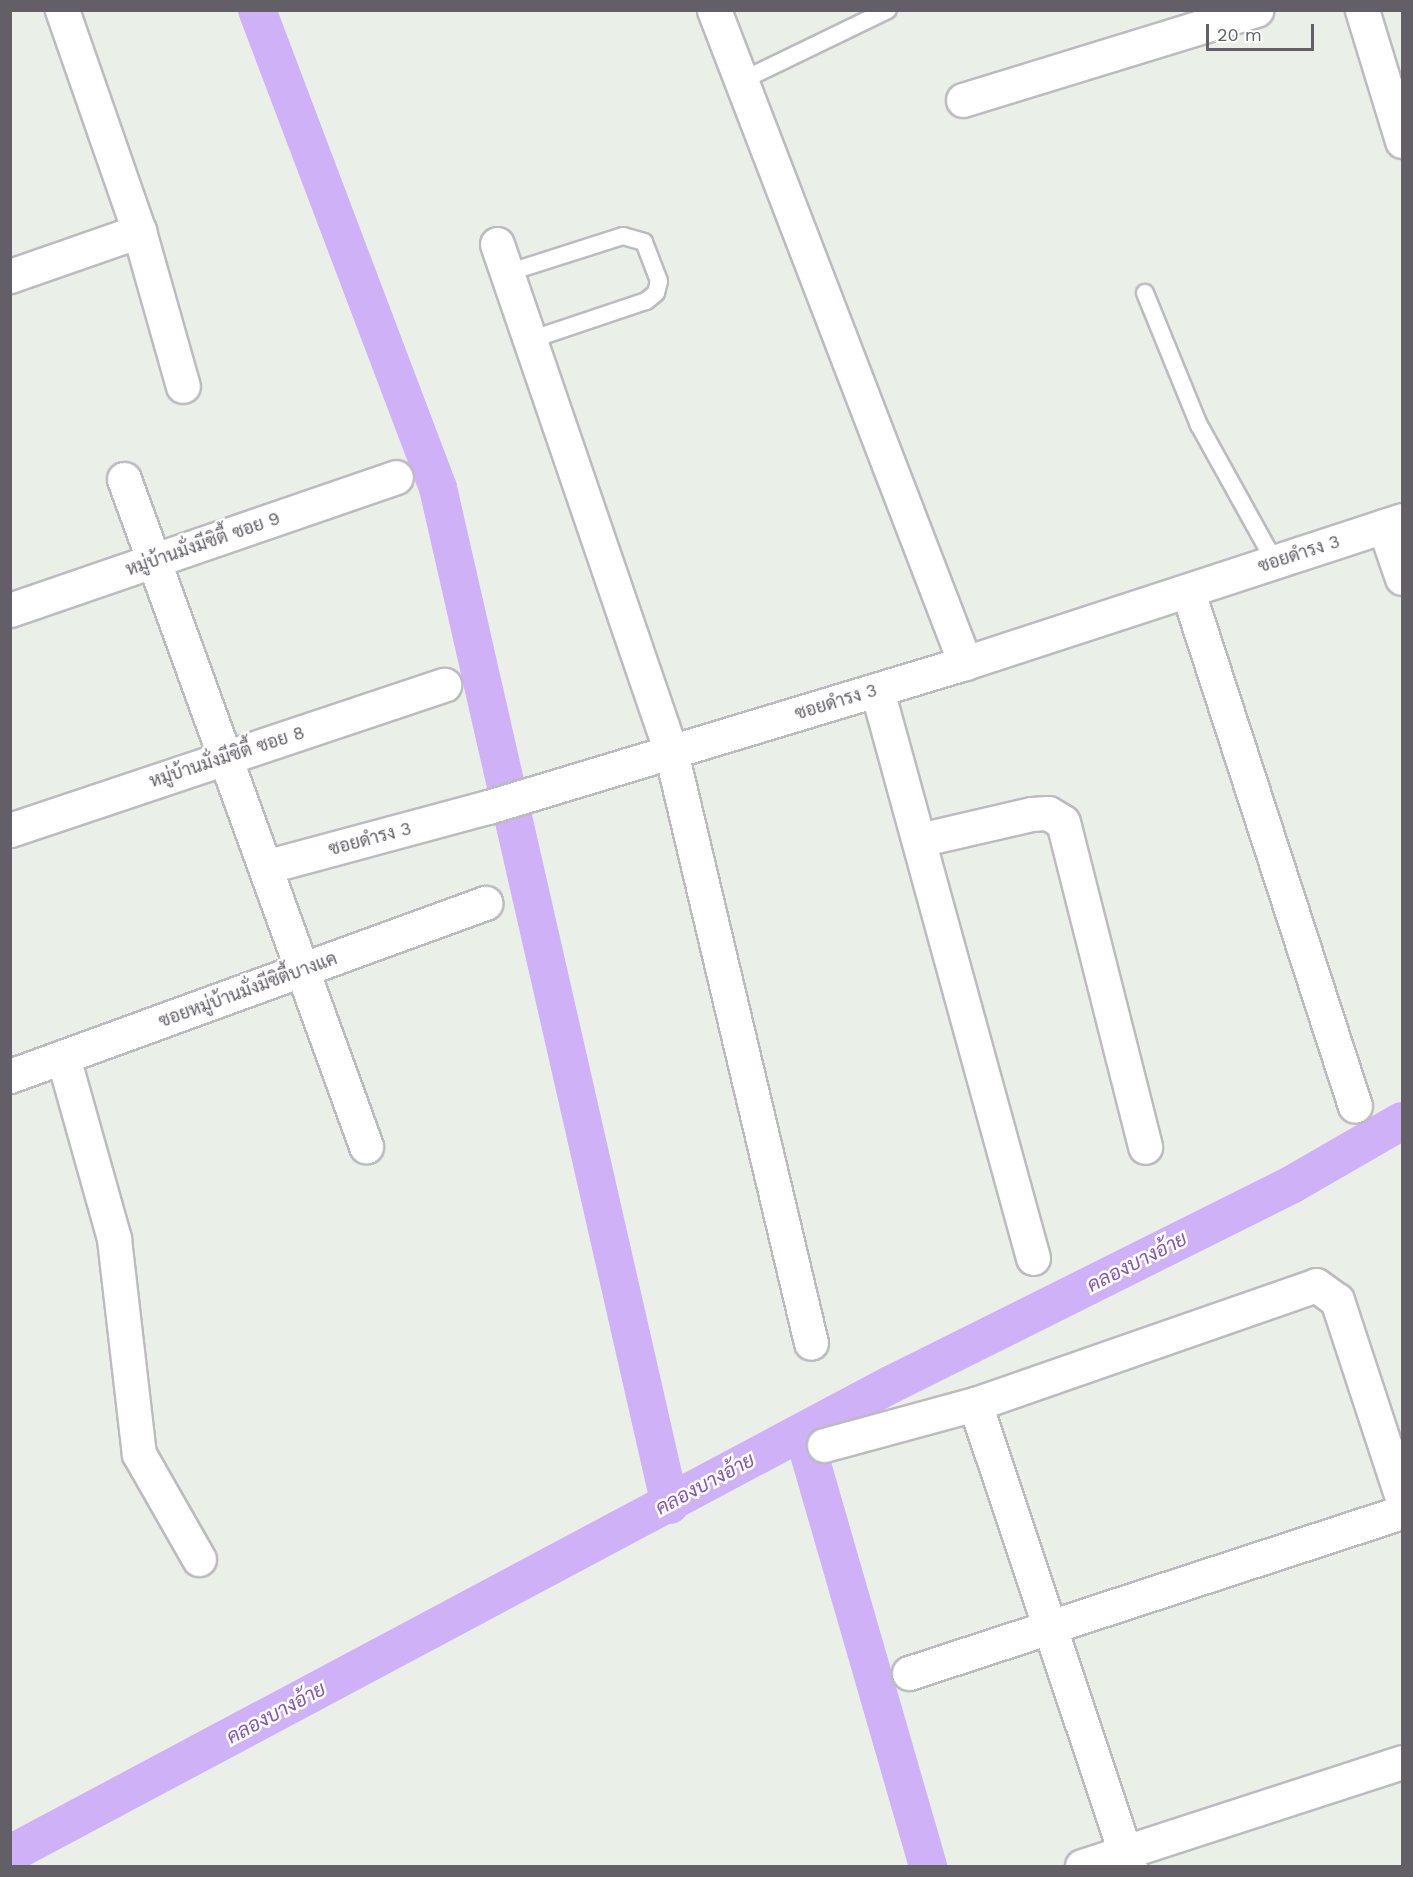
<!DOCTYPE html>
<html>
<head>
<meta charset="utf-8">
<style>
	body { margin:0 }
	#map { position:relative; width:1413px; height:1877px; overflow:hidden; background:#eaf0e8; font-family:"Work Sans",Sarabun,sans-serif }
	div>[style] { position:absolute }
	.canal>* { height:38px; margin:-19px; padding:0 19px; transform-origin:19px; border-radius:19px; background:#ceb1f7 }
	.roads { filter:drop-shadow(2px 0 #bdbac0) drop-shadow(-2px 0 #bdbac0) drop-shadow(0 2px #bdbac0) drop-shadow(0 -2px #bdbac0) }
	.lane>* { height:16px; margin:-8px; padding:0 8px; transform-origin:8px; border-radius:8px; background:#fff }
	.street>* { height:33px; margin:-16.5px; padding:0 16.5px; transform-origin:16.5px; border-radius:16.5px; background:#fff }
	span { translate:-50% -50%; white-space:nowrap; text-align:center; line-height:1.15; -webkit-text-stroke:5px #fff; paint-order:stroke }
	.street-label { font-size:18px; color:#635f67 }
	.water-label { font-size:20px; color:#8754ba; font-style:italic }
	.frame { position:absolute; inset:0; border:12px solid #635f67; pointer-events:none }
	.scale { position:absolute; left:1206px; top:24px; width:108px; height:27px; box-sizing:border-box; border:3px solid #635f67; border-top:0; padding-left:8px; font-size:18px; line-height:21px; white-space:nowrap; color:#635f67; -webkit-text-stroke:4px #fff; paint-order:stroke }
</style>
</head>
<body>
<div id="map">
	<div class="canal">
		<div style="left:257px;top:10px;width:511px;rotate:69.26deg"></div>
		<div style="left:438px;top:488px;width:1043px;rotate:77.15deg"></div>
		<div style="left:803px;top:1433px;width:451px;rotate:73.9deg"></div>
		<div style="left:10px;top:1854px;width:997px;rotate:-28.06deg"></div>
		<div style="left:890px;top:1385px;width:448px;rotate:-26.5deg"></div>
		<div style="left:1291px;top:1185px;width:128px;rotate:-30deg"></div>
	</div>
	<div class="roads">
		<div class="lane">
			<div style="left:741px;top:81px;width:163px;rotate:-25.8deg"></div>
			<div style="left:507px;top:273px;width:122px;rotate:-17.7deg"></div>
			<div style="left:623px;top:236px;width:22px;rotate:16deg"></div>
			<div style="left:644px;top:242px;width:42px;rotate:69deg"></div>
			<div style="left:659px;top:281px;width:12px;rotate:104deg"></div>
			<div style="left:656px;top:293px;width:13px;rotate:141deg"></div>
			<div style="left:646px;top:301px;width:122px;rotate:161.4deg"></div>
			<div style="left:1145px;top:293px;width:143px;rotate:67.8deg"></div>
			<div style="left:1199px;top:425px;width:157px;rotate:61deg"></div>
		</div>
		<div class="street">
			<div style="left:62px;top:10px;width:234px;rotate:70.8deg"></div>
			<div style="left:139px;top:231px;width:161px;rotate:74.2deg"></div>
			<div style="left:714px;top:10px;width:700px;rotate:68.97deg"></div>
			<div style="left:1362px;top:10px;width:137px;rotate:73deg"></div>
			<div style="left:963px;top:100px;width:307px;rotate:-17.1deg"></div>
			<div style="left:497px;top:244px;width:537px;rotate:71.09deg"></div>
			<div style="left:671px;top:752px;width:607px;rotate:76.67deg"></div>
			<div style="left:10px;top:276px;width:137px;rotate:-19.2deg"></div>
			<div style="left:124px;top:479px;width:710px;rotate:70.06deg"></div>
			<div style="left:1384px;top:526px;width:55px;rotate:70.9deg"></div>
			<div style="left:1188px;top:592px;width:540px;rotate:72deg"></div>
			<div style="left:10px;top:610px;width:408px;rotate:-19deg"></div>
			<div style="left:877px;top:690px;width:589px;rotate:74.64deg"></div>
			<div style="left:10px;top:830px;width:458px;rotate:-18.5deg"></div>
			<div style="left:919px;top:840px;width:116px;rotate:-13deg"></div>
			<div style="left:1032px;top:814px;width:16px;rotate:-4deg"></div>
			<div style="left:1048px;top:813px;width:17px;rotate:31deg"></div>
			<div style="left:1063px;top:822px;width:335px;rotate:75.8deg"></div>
			<div style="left:265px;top:867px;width:231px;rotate:-15.1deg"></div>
			<div style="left:488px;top:807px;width:498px;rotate:-16.8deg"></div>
			<div style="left:965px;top:663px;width:460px;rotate:-18.1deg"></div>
			<div style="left:63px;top:1057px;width:189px;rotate:74.3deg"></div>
			<div style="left:114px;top:1239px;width:216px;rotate:83.4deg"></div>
			<div style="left:139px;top:1454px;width:121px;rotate:60.3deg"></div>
			<div style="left:10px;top:1076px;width:506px;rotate:-20.01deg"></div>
			<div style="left:975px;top:1404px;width:487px;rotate:71.5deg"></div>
			<div style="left:824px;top:1445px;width:156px;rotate:-15.2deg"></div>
			<div style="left:975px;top:1404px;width:361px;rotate:-19.2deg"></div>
			<div style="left:1316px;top:1285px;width:26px;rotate:36deg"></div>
			<div style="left:1337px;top:1300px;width:208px;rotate:71.8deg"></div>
			<div style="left:909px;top:1673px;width:519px;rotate:-18.09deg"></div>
			<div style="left:1082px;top:1866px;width:336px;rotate:-18deg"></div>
		</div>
	</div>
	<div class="street-label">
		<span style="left:203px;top:544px;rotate:-19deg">หมู่บ้านมั่งมีซิตี้ ซอย 9</span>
		<span style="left:1299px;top:554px;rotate:-18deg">ซอยดำรง 3</span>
		<span style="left:836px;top:702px;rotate:-17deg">ซอยดำรง 3</span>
		<span style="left:227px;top:757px;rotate:-18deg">หมู่บ้านมั่งมีซิตี้ ซอย 8</span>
		<span style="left:370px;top:839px;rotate:-15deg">ซอยดำรง 3</span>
		<span style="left:248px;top:990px;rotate:-20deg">ซอยหมู่บ้านมั่งมีซิตี้บางแค</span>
	</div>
	<div class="water-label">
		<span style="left:1137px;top:1262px;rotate:-27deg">คลองบางอ้าย</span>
		<span style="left:705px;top:1484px;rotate:-28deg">คลองบางอ้าย</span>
		<span style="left:276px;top:1713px;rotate:-28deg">คลองบางอ้าย</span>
	</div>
	<div class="frame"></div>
	<div class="scale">20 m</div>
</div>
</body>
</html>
